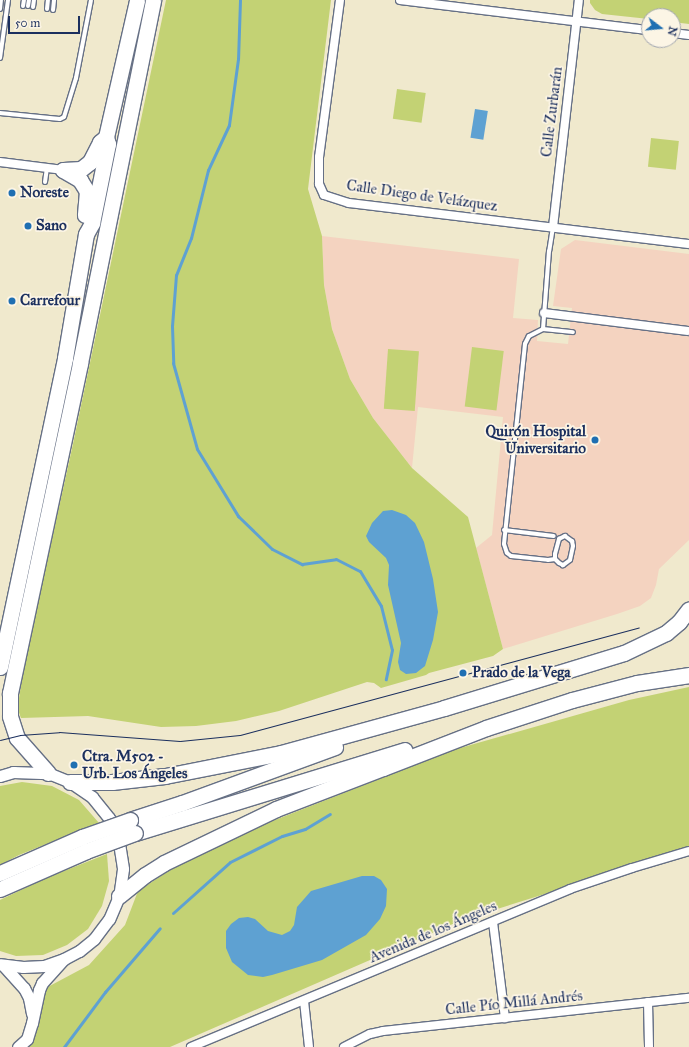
<!DOCTYPE html>
<html>
<head>
<meta charset="utf-8">
<style>
	body { margin:0 }
	#map { position:relative; width:689px; height:1047px; overflow:hidden; background:#f0e9cd; font-family:"IM FELL Great Primer",serif }
	div>[style] { position:absolute }
	.built>* { inset:0; background:#f4d3c0 }
	.green>* { inset:0; background:#c3d274; transform-origin:0 0 }
	.water>* { inset:0; background:#5ea1d2; transform-origin:0 0 }
	.stream>* { height:3px; margin:-1.5px; padding:0 1.5px; transform-origin:1.5px; border-radius:1.5px; background:#5ea1d2 }
	.roads { filter:drop-shadow(1px 0 #667085) drop-shadow(-1px 0 #667085) drop-shadow(0 1px #667085) drop-shadow(0 -1px #667085) }
	.lane>* { height:4px; margin:-2px; padding:0 2px; transform-origin:2px; border-radius:2px; background:#fff }
	.street>* { height:8px; margin:-4px; padding:0 4px; transform-origin:4px; border-radius:4px; background:#fff }
	.secondary>* { height:11px; margin:-5.5px; padding:0 5.5px; transform-origin:5.5px; border-radius:5.5px; background:#fff }
	.highway>* { height:15px; margin:-7.5px; padding:0 7.5px; transform-origin:7.5px; border-radius:7.5px; background:#fff }
	.tram>* { height:1px; margin:-0.5px; padding:0 0.5px; transform-origin:0.5px; border-radius:0.5px; background:#1b2f5e }
	.bridges { filter:drop-shadow(1px 0 #667085) drop-shadow(-1px 0 #667085) drop-shadow(0 1px #667085) drop-shadow(0 -1px #667085) }
	.highway-bridge>* { height:15px; margin:-7.5px; padding:0 7.5px; transform-origin:7.5px; border-radius:7.5px; background:#fff }
	.dots>* { width:11px; height:11px; translate:-50% -50%; box-sizing:border-box; border:2px solid #fcf5e5; border-radius:50% }
	span { translate:-50% -50%; white-space:nowrap; text-align:center; line-height:1.15; -webkit-text-stroke:3.5px #fcf5e5; paint-order:stroke }
	.street-label { font-size:15px; color:#1b2f5e }
	.poi-label { font-size:15px; color:#1b2f5e; font-weight:700 }
	.left { translate:0 -50%; text-align:left }
	.right { translate:-100% -50%; text-align:right }
	.north { position:absolute; left:641px; top:8px; width:40px; height:40px; box-sizing:border-box; background:#fcf5e5; border:1px solid #a2a6af; border-radius:50%; rotate:106deg; font-size:11px; font-weight:700; line-height:16px; text-align:center; color:#1b2f5e }
	.north::after { content:''; display:block; margin:auto; width:14px; height:18px; background:#1f6fb2; clip-path:polygon(50% 0,100% 100%,50% 72%,0 100%) }
	.scale { position:absolute; left:8px; top:16px; width:72px; height:18px; box-sizing:border-box; border:2px solid #1b2f5e; border-top:0; padding-left:5px; font-size:12px; line-height:14px; white-space:nowrap; color:#1b2f5e; -webkit-text-stroke:3px #fcf5e5; paint-order:stroke }
</style>
</head>
<body>
<div id="map">
	<div class="built">
		<div style="clip-path:polygon(322px 236px,519px 259px,513px 318px,538px 320px,537px 341px,568px 344px,572px 308px,553px 306px,561px 249px,575px 240px,689px 254px,689px 540px,659px 569px,656px 585px,651px 598px,640px 606px,617px 614px,503px 649px,476px 548px,492px 535px,503px 417px,418px 407px,412px 468px,373px 418px,350px 379px,332px 329px,324px 285px)"></div>
	</div>
	<div class="green">
		<div style="clip-path:polygon(166px 0,331px 0,308px 189px,322px 236px,324px 285px,332px 329px,350px 379px,373px 418px,412px 468px,468px 517px,503px 649px,493px 656px,429px 673px,426px 675px,381px 688px,374px 683px,367px 682px,279px 711px,236px 721px,196px 726px,161px 727px,88px 716px,21px 718px,18px 710px,19px 698px,24px 665px,73px 444px)"></div>
		<div style="clip-path:polygon(590px 0,689px 0,689px 24px,673px 22px,673px 16px,649px 16px,649px 19px,602px 14px,595px 10px,590px 3px)"></div>
		<div style="left:397px;top:89px;width:29px;height:30px;rotate:8deg"></div>
		<div style="left:651px;top:138px;width:28px;height:29px;rotate:6deg"></div>
		<div style="left:472px;top:347px;width:32px;height:60px;rotate:7deg"></div>
		<div style="left:388px;top:349px;width:31px;height:60px;rotate:4deg"></div>
		<div style="clip-path:polygon(689px 687px,689px 849px,462px 920px,170px 1047px,26px 1047px,35px 1036px,44px 989px,89px 965px,125px 925px,138px 891px,204px 848px,453px 750px,629px 700px)"></div>
		<div style="clip-path:polygon(22px 782px,52px 786px,79px 800px,99px 823px,19px 855px,0 865px,0 786px)"></div>
		<div style="clip-path:polygon(107px 854px,109px 881px,102px 906px,88px 929px,67px 945px,43px 955px,16px 956px,0 951px,0 900px,46px 878px)"></div>
	</div>
	<div class="water">
		<div style="left:475px;top:109px;width:13px;height:29px;rotate:9deg"></div>
		<div style="clip-path:polygon(392px 510px,406px 515px,415px 523px,424px 542px,433px 579px,438px 612px,433px 640px,425px 666px,416px 673px,406px 674px,400px 670px,398px 662px,401px 643px,388px 585px,389px 565px,386px 558px,369px 542px,366px 536px,372px 523px,383px 511px)"></div>
		<div style="clip-path:polygon(362px 876px,374px 876px,381px 880px,387px 889px,386px 906px,380px 919px,366px 935px,322px 960px,272px 975px,263px 977px,248px 975px,232px 962px,226px 948px,226px 931px,231px 924px,239px 918px,248px 917px,255px 919px,268px 931px,282px 935px,290px 931px,294px 925px,297px 907px,311px 891px)"></div>
	</div>
	<div class="stream">
		<div style="left:240px;top:0;width:59px;rotate:91.9deg"></div>
		<div style="left:238px;top:59px;width:67px;rotate:97.8deg"></div>
		<div style="left:229px;top:125px;width:50px;rotate:115deg"></div>
		<div style="left:208px;top:170px;width:70px;rotate:104deg"></div>
		<div style="left:191px;top:238px;width:40px;rotate:112deg"></div>
		<div style="left:176px;top:275px;width:51px;rotate:94.5deg"></div>
		<div style="left:172px;top:326px;width:37px;rotate:88deg"></div>
		<div style="left:173px;top:363px;width:89px;rotate:74.4deg"></div>
		<div style="left:197px;top:449px;width:79px;rotate:58.5deg"></div>
		<div style="left:238px;top:516px;width:47px;rotate:44.1deg"></div>
		<div style="left:272px;top:549px;width:34px;rotate:27deg"></div>
		<div style="left:302px;top:564px;width:34px;rotate:-8deg"></div>
		<div style="left:336px;top:559px;width:27px;rotate:27deg"></div>
		<div style="left:360px;top:571px;width:41px;rotate:59deg"></div>
		<div style="left:381px;top:606px;width:45px;rotate:76deg"></div>
		<div style="left:392px;top:650px;width:30px;rotate:102deg"></div>
		<div style="left:173px;top:913px;width:76px;rotate:-41.8deg"></div>
		<div style="left:230px;top:862px;width:58px;rotate:-26.6deg"></div>
		<div style="left:282px;top:836px;width:24px;rotate:-17deg"></div>
		<div style="left:305px;top:829px;width:29px;rotate:-31deg"></div>
		<div style="left:64px;top:1047px;width:69px;rotate:-53.3deg"></div>
		<div style="left:105px;top:992px;width:84px;rotate:-49.3deg"></div>
	</div>
	<div class="roads">
		<div class="lane">
			<div style="left:23px;top:6px;width:6px;rotate:-81deg"></div>
			<div style="left:28px;top:6px;width:6px;rotate:-81deg"></div>
			<div style="left:33px;top:7px;width:7px;rotate:-82deg"></div>
			<div style="left:0;top:9px;width:9px;rotate:-84deg"></div>
			<div style="left:47px;top:9px;width:9px;rotate:-84deg"></div>
			<div style="left:53px;top:10px;width:10px;rotate:-84deg"></div>
			<div style="left:0;top:58px;width:59px;rotate:-82.1deg"></div>
			<div style="left:0;top:113px;width:60px;rotate:5.7deg"></div>
			<div style="left:60px;top:119px;width:4px;rotate:-27deg"></div>
			<div style="left:64px;top:117px;width:41px;rotate:-72.9deg"></div>
			<div style="left:76px;top:78px;width:79px;rotate:-79.1deg"></div>
			<div style="left:45px;top:182px;width:14px;rotate:-82deg"></div>
			<div style="left:553px;top:227px;width:24px;rotate:99deg"></div>
			<div style="left:549px;top:251px;width:78px;rotate:94.4deg"></div>
			<div style="left:543px;top:329px;width:30px;rotate:6deg"></div>
			<div style="left:543px;top:329px;width:16px;rotate:153deg"></div>
			<div style="left:529px;top:336px;width:9px;rotate:117deg"></div>
			<div style="left:525px;top:344px;width:201px;rotate:96deg"></div>
			<div style="left:504px;top:544px;width:9px;rotate:72deg"></div>
			<div style="left:507px;top:553px;width:5px;rotate:37deg"></div>
			<div style="left:511px;top:556px;width:37px;rotate:6deg"></div>
			<div style="left:548px;top:560px;width:7px;rotate:-8deg"></div>
			<div style="left:504px;top:530px;width:50px;rotate:6.8deg"></div>
			<div style="left:565px;top:536px;width:9px;rotate:36deg"></div>
			<div style="left:572px;top:541px;width:5px;rotate:79deg"></div>
			<div style="left:573px;top:546px;width:14px;rotate:102deg"></div>
			<div style="left:570px;top:560px;width:9px;rotate:144deg"></div>
			<div style="left:563px;top:565px;width:4px;rotate:-153deg"></div>
			<div style="left:559px;top:563px;width:6px;rotate:-135deg"></div>
			<div style="left:555px;top:559px;width:5px;rotate:-90deg"></div>
			<div style="left:555px;top:554px;width:16px;rotate:-75deg"></div>
			<div style="left:559px;top:539px;width:7px;rotate:-27deg"></div>
		</div>
		<div class="street">
			<div style="left:340px;top:0;width:158px;rotate:97.6deg"></div>
			<div style="left:319px;top:157px;width:27px;rotate:90deg"></div>
			<div style="left:319px;top:184px;width:12px;rotate:66deg"></div>
			<div style="left:324px;top:195px;width:26px;rotate:18deg"></div>
			<div style="left:349px;top:203px;width:342px;rotate:6.9deg"></div>
			<div style="left:400px;top:0;width:251px;rotate:6.9deg"></div>
			<div style="left:673px;top:33px;width:16px;rotate:7deg"></div>
			<div style="left:0;top:162px;width:64px;rotate:7.2deg"></div>
			<div style="left:553px;top:227px;width:228px;rotate:-83.5deg"></div>
			<div style="left:544px;top:313px;width:145px;rotate:7.1deg"></div>
			<div style="left:493px;top:922px;width:97px;rotate:82.9deg"></div>
			<div style="left:304px;top:1001px;width:46px;rotate:83.8deg"></div>
			<div style="left:648px;top:1002px;width:45px;rotate:88.7deg"></div>
			<div style="left:191px;top:1047px;width:411px;rotate:-22.6deg"></div>
			<div style="left:570px;top:889px;width:65px;rotate:-18.7deg"></div>
			<div style="left:632px;top:868px;width:59px;rotate:-16.6deg"></div>
			<div style="left:344px;top:1047px;width:29px;rotate:-27deg"></div>
			<div style="left:370px;top:1034px;width:13px;rotate:-13deg"></div>
			<div style="left:383px;top:1031px;width:308px;rotate:-6.2deg"></div>
		</div>
		<div class="secondary">
			<div style="left:0;top:776px;width:14px;rotate:-17deg"></div>
			<div style="left:13px;top:772px;width:35px;rotate:2deg"></div>
			<div style="left:48px;top:773px;width:24px;rotate:22deg"></div>
			<div style="left:70px;top:782px;width:27px;rotate:34deg"></div>
			<div style="left:92px;top:797px;width:27px;rotate:51deg"></div>
			<div style="left:109px;top:818px;width:27px;rotate:68deg"></div>
			<div style="left:119px;top:843px;width:26px;rotate:81deg"></div>
			<div style="left:123px;top:869px;width:27px;rotate:98deg"></div>
			<div style="left:119px;top:896px;width:25px;rotate:113deg"></div>
			<div style="left:109px;top:919px;width:25px;rotate:127deg"></div>
			<div style="left:94px;top:939px;width:19px;rotate:141deg"></div>
			<div style="left:79px;top:951px;width:17px;rotate:152deg"></div>
			<div style="left:64px;top:959px;width:21px;rotate:161deg"></div>
			<div style="left:44px;top:966px;width:21px;rotate:177deg"></div>
			<div style="left:23px;top:967px;width:23px;rotate:-173deg"></div>
			<div style="left:3px;top:965px;width:31px;rotate:48deg"></div>
			<div style="left:24px;top:988px;width:11px;rotate:63deg"></div>
			<div style="left:29px;top:998px;width:16px;rotate:79deg"></div>
			<div style="left:18px;top:1047px;width:12px;rotate:-42deg"></div>
			<div style="left:27px;top:1039px;width:17px;rotate:-73deg"></div>
			<div style="left:32px;top:1023px;width:34px;rotate:-78deg"></div>
			<div style="left:39px;top:990px;width:8px;rotate:-67deg"></div>
			<div style="left:42px;top:983px;width:31px;rotate:-48deg"></div>
		</div>
		<div class="highway">
			<div style="left:63px;top:170px;width:20px;rotate:30deg"></div>
			<div style="left:80px;top:180px;width:13px;rotate:58deg"></div>
			<div style="left:87px;top:191px;width:24px;rotate:95deg"></div>
			<div style="left:63px;top:170px;width:18px;rotate:-3deg"></div>
			<div style="left:81px;top:169px;width:11px;rotate:-38deg"></div>
			<div style="left:90px;top:162px;width:22px;rotate:-63deg"></div>
			<div style="left:100px;top:142px;width:6px;rotate:-39deg"></div>
			<div style="left:0;top:667px;width:316px;rotate:-78.1deg"></div>
			<div style="left:65px;top:358px;width:126px;rotate:-80.4deg"></div>
			<div style="left:86px;top:234px;width:13px;rotate:-61deg"></div>
			<div style="left:92px;top:223px;width:81px;rotate:-78.6deg"></div>
			<div style="left:108px;top:144px;width:7px;rotate:-106deg"></div>
			<div style="left:106px;top:137px;width:140px;rotate:-77.2deg"></div>
			<div style="left:48px;top:773px;width:47px;rotate:-131.5deg"></div>
			<div style="left:17px;top:738px;width:23px;rotate:-108deg"></div>
			<div style="left:10px;top:716px;width:23px;rotate:-90deg"></div>
			<div style="left:10px;top:693px;width:337px;rotate:-78deg"></div>
			<div style="left:80px;top:363px;width:370px;rotate:-78.6deg"></div>
			<div style="left:70px;top:782px;width:42px"></div>
			<div style="left:112px;top:782px;width:53px;rotate:-6.5deg"></div>
			<div style="left:165px;top:776px;width:118px;rotate:-11.2deg"></div>
			<div style="left:281px;top:753px;width:169px;rotate:-15.4deg"></div>
			<div style="left:444px;top:708px;width:188px;rotate:-17deg"></div>
			<div style="left:624px;top:653px;width:47px;rotate:-25.5deg"></div>
			<div style="left:666px;top:633px;width:17px;rotate:-40deg"></div>
			<div style="left:679px;top:622px;width:16px;rotate:-52deg"></div>
			<div style="left:130px;top:820px;width:55px;rotate:-18.1deg"></div>
			<div style="left:182px;top:803px;width:163px;rotate:-20.1deg"></div>
			<div style="left:135px;top:833px;width:282px;rotate:-17.1deg"></div>
			<div style="left:119px;top:896px;width:33px;rotate:-39deg"></div>
			<div style="left:145px;top:875px;width:22px;rotate:-32deg"></div>
			<div style="left:164px;top:863px;width:124px;rotate:-25.7deg"></div>
			<div style="left:276px;top:809px;width:115px;rotate:-21deg"></div>
			<div style="left:383px;top:768px;width:110px;rotate:-21.2deg"></div>
			<div style="left:486px;top:728px;width:90px;rotate:-18deg"></div>
			<div style="left:572px;top:700px;width:67px;rotate:-14.7deg"></div>
			<div style="left:637px;top:683px;width:53px;rotate:-8.7deg"></div>
		</div>
	</div>
	<div class="tram">
		<div style="left:0;top:740px;width:21px;rotate:-14deg"></div>
		<div style="left:20px;top:735px;width:39px;rotate:-4deg"></div>
		<div style="left:59px;top:732px;width:121px;rotate:4.3deg"></div>
		<div style="left:180px;top:741px;width:60px;rotate:-5.7deg"></div>
		<div style="left:240px;top:735px;width:413px;rotate:-15.1deg"></div>
	</div>
	<div class="bridges">
		<div class="highway-bridge">
			<div style="left:0;top:873px;width:90px;rotate:-23.7deg"></div>
			<div style="left:82px;top:837px;width:51px;rotate:-19.5deg"></div>
			<div style="left:0;top:889px;width:94px;rotate:-23.8deg"></div>
			<div style="left:86px;top:851px;width:52px;rotate:-20.2deg"></div>
		</div>
	</div>
	<div class="dots">
		<div style="left:12px;top:193px;background:#1f6fb2"></div>
		<div style="left:28px;top:226px;background:#1f6fb2"></div>
		<div style="left:12px;top:301px;background:#1f6fb2"></div>
		<div style="left:595px;top:440px;background:#1f6fb2"></div>
		<div style="left:463px;top:673px;background:#1f6fb2"></div>
		<div style="left:74px;top:765px;background:#1f6fb2"></div>
	</div>
	<div class="street-label">
		<span style="left:552px;top:112px;rotate:-83deg">Calle Zurbarán</span>
		<span style="left:422px;top:196px;rotate:8deg">Calle Diego de Velázquez</span>
		<span style="left:433px;top:932px;rotate:-23deg">Avenida de los Ángeles</span>
		<span style="left:514px;top:1003px;rotate:-6deg">Calle Pío Millá Andrés</span>
	</div>
	<div class="poi-label">
		<span class="left" style="left:20px;top:193px">Noreste</span>
		<span class="left" style="left:36px;top:226px">Sano</span>
		<span class="left" style="left:20px;top:301px">Carrefour</span>
		<span class="right" style="left:586px;top:440px">Quirón Hospital<br>Universitario</span>
		<span class="left" style="left:472px;top:673px">Prado de la Vega</span>
		<span class="left" style="left:82px;top:765px">Ctra. M502 -<br>Urb. Los Ángeles</span>
	</div>
	<div class="north">N</div>
	<div class="scale">50 m</div>
</div>
</body>
</html>
